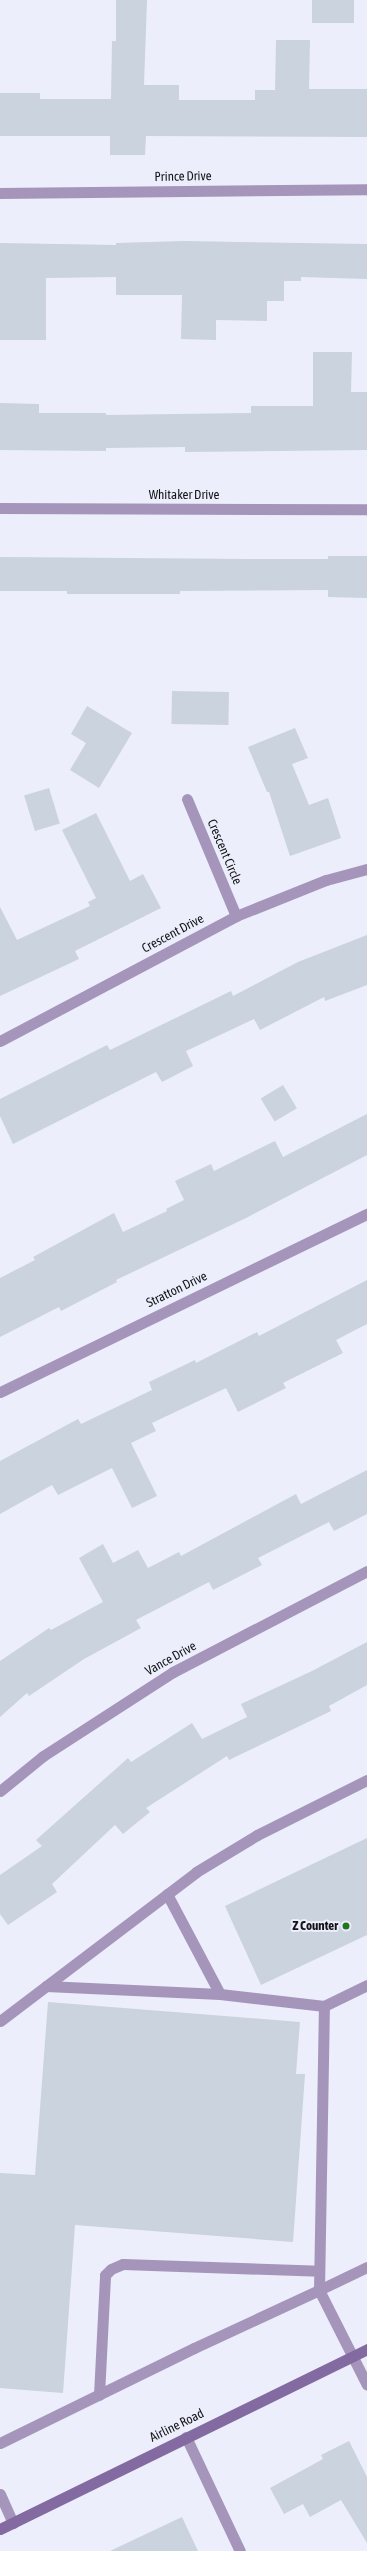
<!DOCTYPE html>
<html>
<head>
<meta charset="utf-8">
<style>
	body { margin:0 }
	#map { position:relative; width:367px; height:2551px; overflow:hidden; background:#eceefb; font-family:"Asap Condensed",sans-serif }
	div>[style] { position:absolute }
	.building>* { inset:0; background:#cad3de; transform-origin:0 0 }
	.service>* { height:11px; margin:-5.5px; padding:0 5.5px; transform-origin:5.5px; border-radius:5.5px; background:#a695bb }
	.minor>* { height:11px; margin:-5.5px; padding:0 5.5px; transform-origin:5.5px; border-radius:5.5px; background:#a695bb }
	.secondary>* { height:11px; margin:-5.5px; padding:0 5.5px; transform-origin:5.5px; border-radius:5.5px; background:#836aa0 }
	.dots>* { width:11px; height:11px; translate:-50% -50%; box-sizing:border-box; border:2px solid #eceefb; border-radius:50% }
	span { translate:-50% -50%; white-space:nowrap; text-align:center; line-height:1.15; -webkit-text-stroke:4px #eceefb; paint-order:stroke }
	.street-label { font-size:13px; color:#141519 }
	.poi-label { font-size:13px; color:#141519; font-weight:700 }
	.right { translate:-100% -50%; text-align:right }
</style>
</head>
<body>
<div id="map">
	<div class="building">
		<div style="clip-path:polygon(116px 0,147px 0,144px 85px,179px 85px,179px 100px,255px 100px,255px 90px,275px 90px,276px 40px,310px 40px,309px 89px,367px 89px,367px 137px,146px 136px,145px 155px,110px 155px,110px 136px,0 136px,0 93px,40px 93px,40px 99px,111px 99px,112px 41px,116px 41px)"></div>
		<div style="left:312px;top:0;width:42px;height:23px"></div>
		<div style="clip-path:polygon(183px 241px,367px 244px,367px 279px,301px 277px,301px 281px,284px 281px,284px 301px,267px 301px,267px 321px,216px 320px,216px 340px,181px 339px,182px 295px,116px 295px,116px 277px,46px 278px,46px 340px,0 340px,0 243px,116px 245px,116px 243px)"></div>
		<div style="clip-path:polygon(313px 352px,352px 352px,351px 392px,367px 392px,367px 450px,185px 452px,185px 447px,106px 448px,106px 451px,0 450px,0 403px,39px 404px,39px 413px,106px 413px,106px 415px,251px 413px,251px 406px,313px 406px)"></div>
		<div style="clip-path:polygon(328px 556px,367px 556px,367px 598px,328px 597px,328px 590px,180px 591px,180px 594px,67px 594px,67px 591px,0 591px,0 557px,247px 559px,328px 559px)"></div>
		<div style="left:172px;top:691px;width:57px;height:33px;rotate:1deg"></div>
		<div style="clip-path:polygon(87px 706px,132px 733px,99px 788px,70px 770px,86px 743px,71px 734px)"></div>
		<div style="clip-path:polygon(295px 728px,308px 758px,292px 764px,309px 805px,328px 798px,341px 838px,290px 856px,269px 792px,267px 792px,248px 747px)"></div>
		<div style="left:49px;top:788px;width:37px;height:26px;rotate:73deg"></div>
		<div style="clip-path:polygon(96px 813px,130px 881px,143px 874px,161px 908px,75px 951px,79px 959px,0 996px,0 907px,17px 940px,90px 906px,88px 902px,96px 898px,62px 830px)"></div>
		<div style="clip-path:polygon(367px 935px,367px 985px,325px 1001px,324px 997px,260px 1030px,254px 1019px,186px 1051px,193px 1066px,162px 1082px,156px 1072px,13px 1144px,0 1116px,0 1099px,107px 1045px,110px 1050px,231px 991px,233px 996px,298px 962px)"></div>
		<div style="left:283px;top:1085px;width:27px;height:26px;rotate:59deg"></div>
		<div style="clip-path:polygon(367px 1114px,367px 1155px,246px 1218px,116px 1280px,117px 1282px,61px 1311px,59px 1307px,0 1337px,0 1278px,35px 1260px,33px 1257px,114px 1213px,123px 1232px,167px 1211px,166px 1209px,184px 1200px,175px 1181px,211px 1164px,214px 1171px,275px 1141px,283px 1157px)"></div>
		<div style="clip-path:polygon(367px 1280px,367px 1324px,336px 1340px,343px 1353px,283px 1383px,286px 1388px,238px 1412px,226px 1388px,152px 1423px,156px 1431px,131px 1443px,157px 1496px,132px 1508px,112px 1468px,58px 1495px,52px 1485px,0 1514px,0 1461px,78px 1419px,81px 1424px,152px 1390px,149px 1382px,195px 1360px,196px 1363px,257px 1332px,259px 1336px)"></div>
		<div style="clip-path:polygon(367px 1470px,367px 1514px,334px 1531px,329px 1522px,258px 1558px,262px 1565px,213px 1590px,209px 1582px,136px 1620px,141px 1628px,84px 1659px,29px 1696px,27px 1693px,0 1717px,0 1661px,49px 1628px,51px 1630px,103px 1602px,79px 1558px,103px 1544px,113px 1563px,138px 1550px,148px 1568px,179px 1552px,181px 1556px,296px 1494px,301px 1504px)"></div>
		<div style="clip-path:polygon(367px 1642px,367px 1685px,329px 1706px,331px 1711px,229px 1760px,227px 1756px,146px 1808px,150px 1812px,123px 1834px,115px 1825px,52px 1884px,57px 1892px,8px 1925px,0 1914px,0 1875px,42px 1846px,36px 1840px,128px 1758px,131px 1762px,192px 1723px,202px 1739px,247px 1717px,241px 1704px,312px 1671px)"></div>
		<div style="clip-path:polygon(367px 1838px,367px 1935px,261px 1985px,225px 1906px)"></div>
		<div style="clip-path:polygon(48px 2002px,300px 2022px,296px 2074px,305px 2074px,293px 2242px,75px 2225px,63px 2393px,0 2388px,0 2173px,35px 2175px)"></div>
		<div style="clip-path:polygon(349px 2441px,367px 2477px,367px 2543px,341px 2500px,310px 2517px,303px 2504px,284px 2514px,270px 2488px,323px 2459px,321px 2455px)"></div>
		<div style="clip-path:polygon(182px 2517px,198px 2551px,110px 2551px)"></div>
	</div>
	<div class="service">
		<div style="left:167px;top:1894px;width:113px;rotate:62.1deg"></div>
		<div style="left:46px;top:1986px;width:174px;rotate:2.6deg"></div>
		<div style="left:220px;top:1994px;width:105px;rotate:6.6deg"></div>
		<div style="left:324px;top:2006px;width:48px;rotate:-26deg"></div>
		<div style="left:0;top:2021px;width:246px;rotate:-37.2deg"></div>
		<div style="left:196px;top:1872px;width:71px;rotate:-31.2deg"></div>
		<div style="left:257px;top:1835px;width:123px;rotate:-26.6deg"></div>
		<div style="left:367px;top:2267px;width:53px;rotate:154.4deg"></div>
		<div style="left:319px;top:2290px;width:106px;rotate:63.2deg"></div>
		<div style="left:99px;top:2395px;width:120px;rotate:-87.1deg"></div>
		<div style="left:105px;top:2275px;width:8px;rotate:-45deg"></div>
		<div style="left:111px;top:2269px;width:13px;rotate:-23deg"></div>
		<div style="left:123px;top:2264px;width:196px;rotate:2deg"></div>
		<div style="left:186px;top:2437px;width:126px;rotate:64.7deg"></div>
		<div style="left:0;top:2443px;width:216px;rotate:-26.1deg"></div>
		<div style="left:194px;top:2348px;width:138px;rotate:-24.9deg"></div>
		<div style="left:319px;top:2290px;width:284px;rotate:-89deg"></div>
		<div style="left:0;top:2494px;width:32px;rotate:66deg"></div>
	</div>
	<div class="minor">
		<div style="left:0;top:193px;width:367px;rotate:-0.6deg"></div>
		<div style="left:0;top:508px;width:367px;rotate:0.2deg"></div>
		<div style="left:187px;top:799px;width:127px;rotate:67.3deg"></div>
		<div style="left:0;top:1041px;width:267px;rotate:-27.9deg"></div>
		<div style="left:236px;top:916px;width:97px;rotate:-21.8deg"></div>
		<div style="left:326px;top:880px;width:42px;rotate:-15deg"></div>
		<div style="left:0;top:1392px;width:408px;rotate:-25.9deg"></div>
		<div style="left:0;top:1791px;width:55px;rotate:-39.1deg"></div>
		<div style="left:43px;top:1756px;width:155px;rotate:-32.9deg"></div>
		<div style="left:173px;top:1672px;width:219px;rotate:-27.5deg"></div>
	</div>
	<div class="secondary">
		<div style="left:0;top:2529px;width:409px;rotate:-26.1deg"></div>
	</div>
	<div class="dots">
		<div style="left:346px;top:1926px;background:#23751e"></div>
	</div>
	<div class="street-label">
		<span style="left:183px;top:177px;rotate:-1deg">Prince Drive</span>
		<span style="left:184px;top:495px">Whitaker Drive</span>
		<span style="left:224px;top:852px;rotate:67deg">Crescent Circle</span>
		<span style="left:173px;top:934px;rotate:-28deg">Crescent Drive</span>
		<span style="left:177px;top:1290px;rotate:-26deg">Stratton Drive</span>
		<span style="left:171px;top:1659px;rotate:-29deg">Vance Drive</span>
		<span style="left:177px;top:2426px;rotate:-26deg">Airline Road</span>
	</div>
	<div class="poi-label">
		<span class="right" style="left:338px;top:1926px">Z Counter</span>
	</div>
</div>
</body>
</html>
